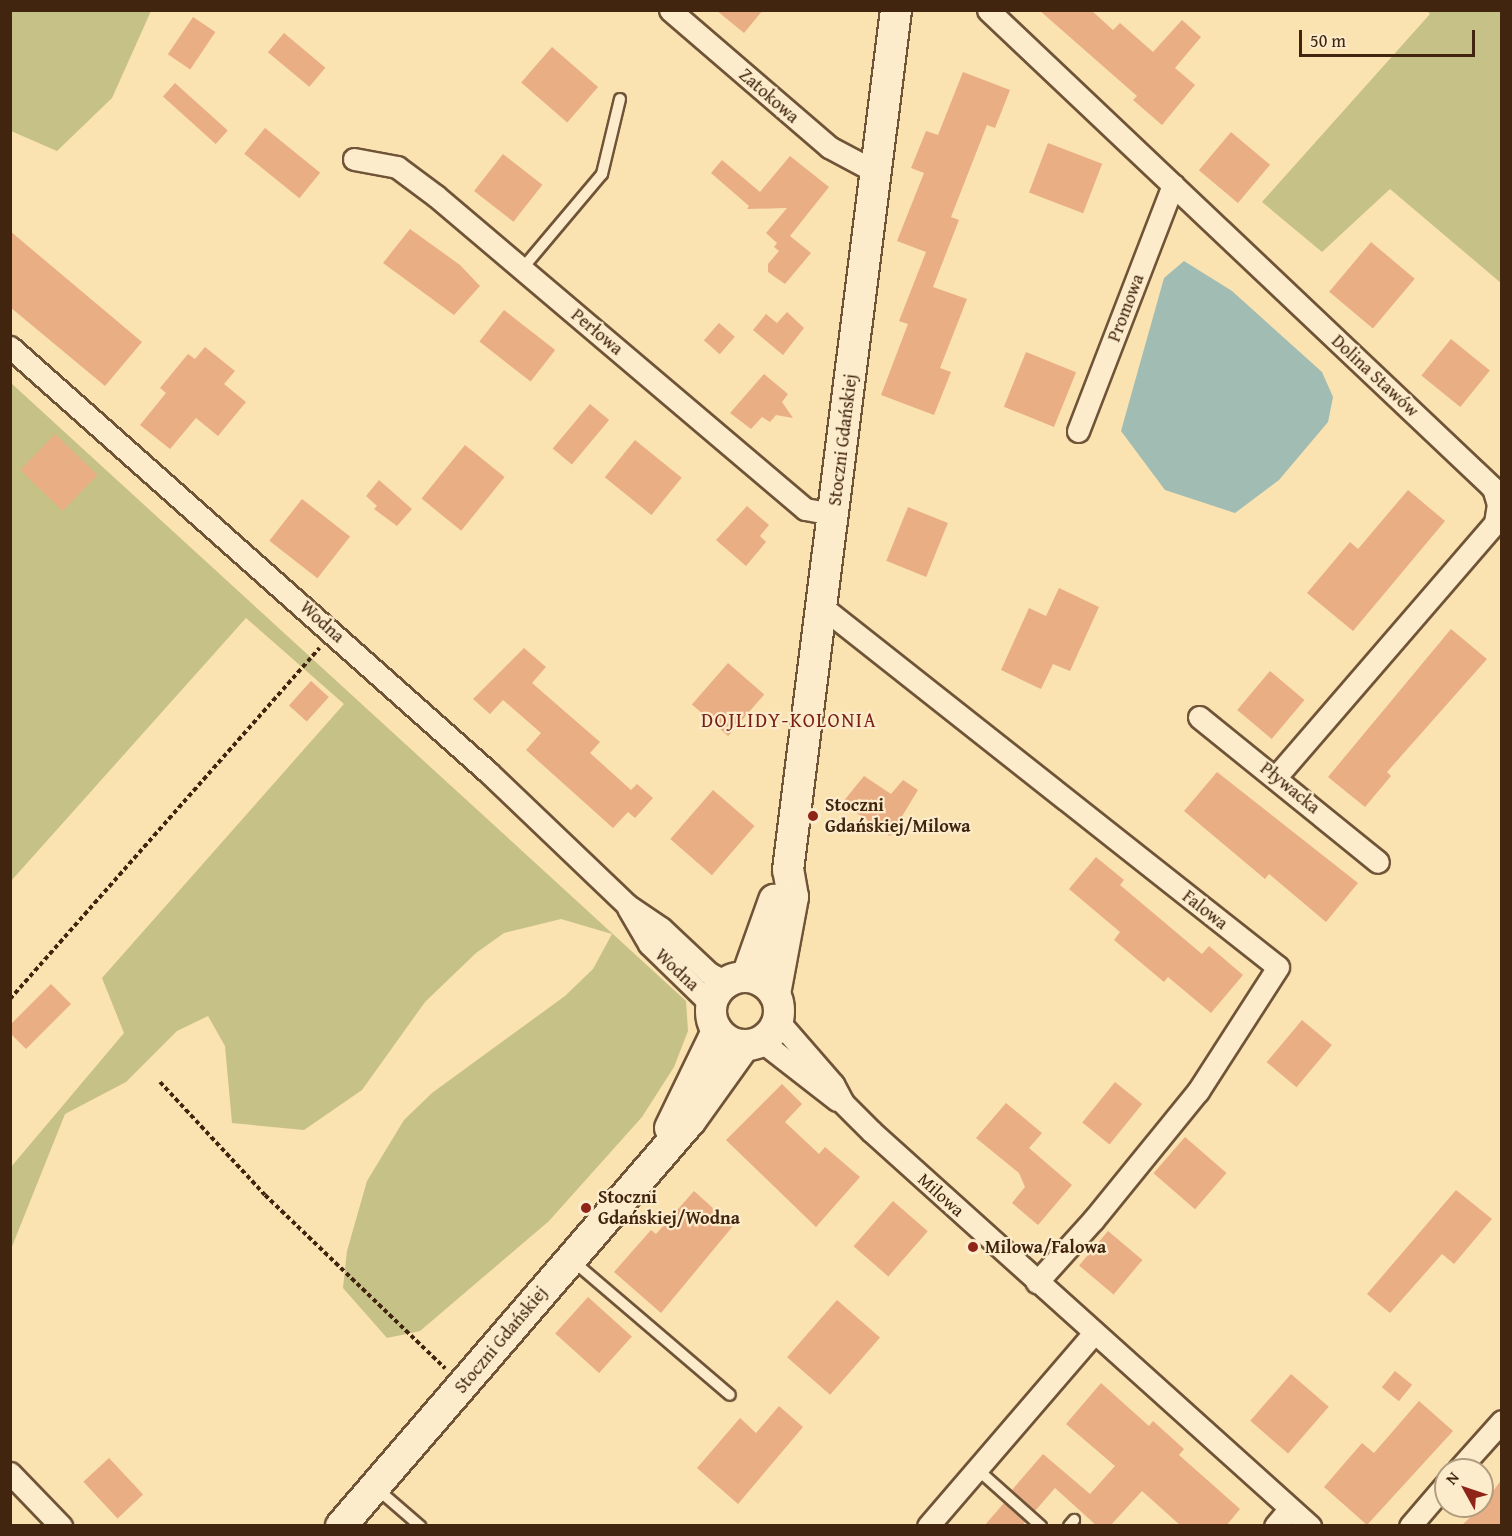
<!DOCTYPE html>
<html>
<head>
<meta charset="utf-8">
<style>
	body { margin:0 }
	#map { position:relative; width:1512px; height:1536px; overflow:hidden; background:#fae2b1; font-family:"Gentium Book Plus",serif }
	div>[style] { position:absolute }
	.green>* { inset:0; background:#c6c186 }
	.water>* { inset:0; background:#a0bcb3 }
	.building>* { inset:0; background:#eaae85; transform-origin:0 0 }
	.path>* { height:4px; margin-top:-2px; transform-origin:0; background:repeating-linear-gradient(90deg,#42250f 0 4.5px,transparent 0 7.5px) }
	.roads { filter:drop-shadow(2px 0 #705438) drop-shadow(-2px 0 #705438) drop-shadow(0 2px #705438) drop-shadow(0 -2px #705438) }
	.lane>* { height:10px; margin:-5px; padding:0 5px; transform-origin:5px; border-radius:5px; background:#fceccc }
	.street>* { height:21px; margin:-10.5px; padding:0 10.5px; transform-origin:10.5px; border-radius:10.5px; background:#fceccc }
	.secondary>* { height:30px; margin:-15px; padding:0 15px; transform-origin:15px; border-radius:15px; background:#fceccc }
	.secondary>.ring { margin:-15px; padding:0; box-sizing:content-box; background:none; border:30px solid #fceccc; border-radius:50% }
	.dots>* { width:16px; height:16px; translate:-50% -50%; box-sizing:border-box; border:3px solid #fceccc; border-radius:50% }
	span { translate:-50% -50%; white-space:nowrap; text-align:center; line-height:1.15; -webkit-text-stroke:4.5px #fceccc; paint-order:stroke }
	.street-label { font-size:18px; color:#42250f }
	.poi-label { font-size:18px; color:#42250f; font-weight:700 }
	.left { translate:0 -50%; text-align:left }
	.neighbourhood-label { font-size:20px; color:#7a1f14; letter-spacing:1.5px }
	.frame { position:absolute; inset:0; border:12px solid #42250f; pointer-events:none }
	.north { position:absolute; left:1434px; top:1458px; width:60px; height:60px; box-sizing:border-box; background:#fceccc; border:2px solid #b29c80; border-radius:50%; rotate:310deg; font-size:16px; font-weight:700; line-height:24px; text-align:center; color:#42250f }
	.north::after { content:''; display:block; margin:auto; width:21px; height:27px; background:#8f2418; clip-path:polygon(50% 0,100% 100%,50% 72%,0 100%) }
	.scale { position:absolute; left:1299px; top:30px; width:176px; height:27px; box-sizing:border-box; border:3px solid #42250f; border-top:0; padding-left:8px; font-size:18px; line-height:21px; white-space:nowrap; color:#42250f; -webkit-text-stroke:4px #fceccc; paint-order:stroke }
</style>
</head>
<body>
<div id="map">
	<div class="green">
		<div style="clip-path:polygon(11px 10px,151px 11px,112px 98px,57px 151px,11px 131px)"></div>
		<div style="clip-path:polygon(1427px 11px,1501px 11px,1501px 283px,1390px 189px,1322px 252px,1262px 202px,1430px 14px)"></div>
		<div style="clip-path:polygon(11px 383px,686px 1001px,688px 1031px,674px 1067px,642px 1117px,549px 1221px,420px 1331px,387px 1338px,343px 1288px,347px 1251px,367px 1181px,404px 1120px,432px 1093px,565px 996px,593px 969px,612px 934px,561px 919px,504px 933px,476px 953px,425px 1002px,362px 1090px,304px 1130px,232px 1123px,225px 1046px,208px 1016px,177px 1031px,126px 1082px,65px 1114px,11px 1249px,11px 1167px,124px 1033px,102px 978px,344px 704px,246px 618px,11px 881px)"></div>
	</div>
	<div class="water">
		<div style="clip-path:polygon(1184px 261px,1232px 291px,1322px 372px,1333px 397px,1328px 422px,1279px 480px,1235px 513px,1165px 490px,1121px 431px,1164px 278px)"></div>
	</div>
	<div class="building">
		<div style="clip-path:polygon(716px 10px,763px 10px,744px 33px)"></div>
		<div style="clip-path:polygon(1039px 10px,1091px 10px,1113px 30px,1120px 23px,1153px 52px,1182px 20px,1201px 37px,1175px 68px,1195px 85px,1162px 125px,1133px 100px,1137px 96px)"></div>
		<div style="left:193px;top:17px;width:27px;height:45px;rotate:34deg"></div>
		<div style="left:284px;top:33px;width:54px;height:25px;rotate:40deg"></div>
		<div style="left:552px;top:47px;width:61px;height:47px;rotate:41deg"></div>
		<div style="clip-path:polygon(963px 72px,1010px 90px,995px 128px,987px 125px,951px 217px,959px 220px,933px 287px,967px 299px,940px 368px,951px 372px,934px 415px,881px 395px,908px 324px,899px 321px,926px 252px,897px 241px,924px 173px,911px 168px,926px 131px,938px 135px)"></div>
		<div style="left:175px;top:83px;width:71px;height:18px;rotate:42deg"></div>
		<div style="left:265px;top:128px;width:71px;height:33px;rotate:39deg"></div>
		<div style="left:1231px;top:132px;width:51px;height:50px;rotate:40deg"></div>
		<div style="left:1048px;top:143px;width:58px;height:53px;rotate:21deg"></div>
		<div style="left:503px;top:154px;width:50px;height:47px;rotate:38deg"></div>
		<div style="clip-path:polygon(790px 156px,829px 187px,790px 236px,811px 253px,785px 284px,768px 272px,768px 264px,779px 251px,774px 247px,777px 243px,766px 233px,787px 208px,747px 209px,749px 206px,711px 173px,722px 160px,760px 192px)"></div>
		<div style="clip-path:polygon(410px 229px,460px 265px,480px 286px,454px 315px,383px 263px)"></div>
		<div style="clip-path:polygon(10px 231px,142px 342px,105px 386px,10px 307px)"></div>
		<div style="left:1371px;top:242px;width:57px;height:65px;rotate:40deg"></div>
		<div style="left:504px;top:310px;width:65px;height:40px;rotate:38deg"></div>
		<div style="clip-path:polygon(787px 312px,804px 328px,783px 355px,753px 330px,766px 314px,777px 323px)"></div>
		<div style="left:719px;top:323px;width:21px;height:23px;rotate:41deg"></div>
		<div style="left:1451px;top:339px;width:50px;height:47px;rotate:39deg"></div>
		<div style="clip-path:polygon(205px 347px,235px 371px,224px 384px,246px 402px,218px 436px,196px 418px,170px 449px,140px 425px,166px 393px,160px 388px,188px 354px,195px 359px)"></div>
		<div style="left:1026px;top:352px;width:54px;height:59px;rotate:22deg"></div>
		<div style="clip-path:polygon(764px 374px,788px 394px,782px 402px,793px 418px,776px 415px,770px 422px,762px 417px,751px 429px,730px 413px)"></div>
		<div style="left:590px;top:404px;width:25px;height:58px;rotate:40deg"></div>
		<div style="left:55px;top:434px;width:59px;height:50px;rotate:44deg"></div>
		<div style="left:635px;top:440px;width:60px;height:48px;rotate:39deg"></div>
		<div style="left:465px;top:445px;width:51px;height:69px;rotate:39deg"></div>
		<div style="clip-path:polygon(379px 480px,412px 509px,397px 526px,374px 509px,377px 506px,366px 496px)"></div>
		<div style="clip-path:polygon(1408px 490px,1445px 521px,1353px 631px,1307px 593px,1350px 542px,1358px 549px)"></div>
		<div style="left:302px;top:499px;width:61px;height:53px;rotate:38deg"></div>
		<div style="clip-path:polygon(747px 506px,769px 525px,760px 536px,766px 542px,746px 566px,716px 540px)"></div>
		<div style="left:908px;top:507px;width:43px;height:58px;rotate:22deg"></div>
		<div style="clip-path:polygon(1059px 588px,1099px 607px,1070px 671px,1053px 664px,1041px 689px,1001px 670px,1029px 608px,1046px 616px)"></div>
		<div style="clip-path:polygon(1451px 629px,1487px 659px,1387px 772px,1391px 776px,1365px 807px,1328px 777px)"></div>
		<div style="clip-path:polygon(524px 648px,546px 667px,532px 683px,600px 742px,590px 753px,631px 790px,637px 784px,653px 798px,635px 818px,628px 812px,613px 828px,526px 750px,541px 733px,503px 700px,490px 714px,473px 699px)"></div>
		<div style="left:728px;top:663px;width:48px;height:55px;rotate:41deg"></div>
		<div style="left:1270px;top:671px;width:45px;height:51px;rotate:40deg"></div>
		<div style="left:311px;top:681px;width:24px;height:33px;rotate:42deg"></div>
		<div style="clip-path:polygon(1217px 772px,1358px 883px,1326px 922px,1269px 874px,1265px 879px,1184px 811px)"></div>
		<div style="clip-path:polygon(864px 776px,891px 794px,903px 780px,918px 790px,890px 836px,842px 803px)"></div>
		<div style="left:713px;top:790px;width:55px;height:65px;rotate:41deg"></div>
		<div style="clip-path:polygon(1096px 857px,1124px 880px,1120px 885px,1202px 954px,1209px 946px,1243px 975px,1211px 1013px,1168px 977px,1164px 982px,1114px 940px,1120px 932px,1069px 889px)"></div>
		<div style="clip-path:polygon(51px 984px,71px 1004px,26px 1049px,10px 1033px,10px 1025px)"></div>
		<div style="left:1302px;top:1020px;width:39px;height:55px;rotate:40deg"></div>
		<div style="left:1115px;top:1082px;width:35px;height:52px;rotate:39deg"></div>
		<div style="clip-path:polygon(782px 1084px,802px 1104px,785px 1122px,819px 1154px,825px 1147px,860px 1177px,816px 1227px,726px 1140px)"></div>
		<div style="clip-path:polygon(1006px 1103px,1042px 1133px,1029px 1148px,1072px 1185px,1038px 1225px,1012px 1203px,1025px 1187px,1019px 1173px,976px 1138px)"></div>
		<div style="left:1185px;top:1137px;width:55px;height:48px;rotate:41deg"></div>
		<div style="clip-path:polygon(1456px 1190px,1492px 1219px,1454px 1264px,1442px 1254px,1390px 1313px,1367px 1294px)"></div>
		<div style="clip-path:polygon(694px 1191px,733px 1226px,661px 1313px,614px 1272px,651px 1230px,656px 1234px)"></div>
		<div style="left:893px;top:1201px;width:46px;height:60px;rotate:41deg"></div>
		<div style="left:1108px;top:1231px;width:45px;height:45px;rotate:40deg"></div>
		<div style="left:588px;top:1297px;width:59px;height:49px;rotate:42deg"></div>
		<div style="left:837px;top:1300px;width:57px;height:76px;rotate:41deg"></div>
		<div style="left:1395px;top:1371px;width:22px;height:21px;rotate:39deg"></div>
		<div style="left:1291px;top:1374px;width:50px;height:62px;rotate:41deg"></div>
		<div style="clip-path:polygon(1101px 1383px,1149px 1426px,1153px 1421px,1184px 1449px,1179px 1455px,1240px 1509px,1226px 1526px,1181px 1526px,1142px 1491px,1110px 1526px,1097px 1526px,1055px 1488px,1035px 1511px,1012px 1490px,1043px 1454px,1090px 1494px,1115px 1466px,1066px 1424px)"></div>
		<div style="clip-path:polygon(1419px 1401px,1453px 1431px,1367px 1525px,1324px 1487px,1362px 1443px,1374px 1453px)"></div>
		<div style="clip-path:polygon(779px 1406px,803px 1427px,738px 1504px,697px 1468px,740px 1418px,756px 1433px)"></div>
		<div style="left:109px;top:1458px;width:50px;height:35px;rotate:47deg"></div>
		<div style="clip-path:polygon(1502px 1479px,1502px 1526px,1461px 1526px,1482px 1506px)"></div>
		<div style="clip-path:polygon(1004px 1503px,1025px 1522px,1022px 1526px,984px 1526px)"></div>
	</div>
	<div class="path">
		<div style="left:10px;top:999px;width:468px;rotate:-48.6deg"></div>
		<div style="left:160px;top:1082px;width:154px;rotate:47.1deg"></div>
		<div style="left:265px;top:1195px;width:250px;rotate:43.9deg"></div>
	</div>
	<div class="roads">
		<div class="lane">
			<div style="left:522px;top:269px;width:124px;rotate:-49.9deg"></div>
			<div style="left:602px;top:174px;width:77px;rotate:-76.5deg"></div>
			<div style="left:573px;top:1261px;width:206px;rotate:40.5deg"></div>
			<div style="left:977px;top:1469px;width:86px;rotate:41.7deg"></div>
			<div style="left:375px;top:1487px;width:60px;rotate:40.9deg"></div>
			<div style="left:1069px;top:1526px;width:8px;rotate:-50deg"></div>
		</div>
		<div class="street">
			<div style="left:670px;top:10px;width:210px;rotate:40.7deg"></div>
			<div style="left:829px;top:147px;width:53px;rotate:28deg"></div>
			<div style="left:988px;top:10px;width:695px;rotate:43.43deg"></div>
			<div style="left:1493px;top:488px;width:17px;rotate:73deg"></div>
			<div style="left:1498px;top:504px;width:19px;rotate:99deg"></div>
			<div style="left:1495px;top:523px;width:334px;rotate:130.8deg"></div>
			<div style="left:354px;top:159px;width:44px;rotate:10.5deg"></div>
			<div style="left:397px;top:167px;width:49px;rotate:36.6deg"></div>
			<div style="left:436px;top:196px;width:484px;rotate:40.3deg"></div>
			<div style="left:805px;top:509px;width:29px;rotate:10deg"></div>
			<div style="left:10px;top:347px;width:640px;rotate:41.64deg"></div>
			<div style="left:488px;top:772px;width:192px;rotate:43.7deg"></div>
			<div style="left:627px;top:905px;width:41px;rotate:34.1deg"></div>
			<div style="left:661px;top:928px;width:66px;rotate:43.2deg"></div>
			<div style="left:709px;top:973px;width:19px;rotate:28deg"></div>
			<div style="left:1078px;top:431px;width:264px;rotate:-68.9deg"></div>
			<div style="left:821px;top:606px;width:582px;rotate:38.31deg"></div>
			<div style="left:1278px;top:967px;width:148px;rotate:122.8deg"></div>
			<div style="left:1198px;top:1091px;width:166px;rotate:129.1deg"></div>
			<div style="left:1093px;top:1220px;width:84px;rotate:132.1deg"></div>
			<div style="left:1199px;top:717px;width:230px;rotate:39deg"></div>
			<div style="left:628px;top:908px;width:42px;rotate:59.7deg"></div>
			<div style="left:649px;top:944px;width:86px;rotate:44.1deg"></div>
			<div style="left:778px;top:1021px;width:84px;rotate:48.9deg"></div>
			<div style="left:833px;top:1084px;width:21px;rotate:62deg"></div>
			<div style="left:843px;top:1103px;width:40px;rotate:45deg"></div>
			<div style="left:871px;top:1131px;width:591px;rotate:41.98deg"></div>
			<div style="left:761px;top:1041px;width:96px;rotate:37.8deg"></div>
			<div style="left:1458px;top:1470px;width:66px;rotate:-48.1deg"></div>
			<div style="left:10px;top:1473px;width:74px;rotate:46.1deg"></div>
			<div style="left:928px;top:1526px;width:255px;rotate:-49.3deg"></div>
			<div style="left:1275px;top:1526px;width:23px;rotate:-50deg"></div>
			<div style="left:1410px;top:1526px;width:55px;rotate:-49.4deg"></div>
		</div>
		<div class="secondary">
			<div style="left:747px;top:976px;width:81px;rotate:-70.4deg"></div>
			<div class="ring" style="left:711px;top:977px;width:38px;height:38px"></div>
			<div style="left:775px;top:994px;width:99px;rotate:-79.5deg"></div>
			<div style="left:793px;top:897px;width:27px;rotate:-100deg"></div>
			<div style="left:788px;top:870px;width:867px;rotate:-82.84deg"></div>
			<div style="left:670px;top:1128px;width:108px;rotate:-64.1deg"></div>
			<div style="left:341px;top:1526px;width:536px;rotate:-49.24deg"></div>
			<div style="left:691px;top:1120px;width:91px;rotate:-54.4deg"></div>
		</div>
	</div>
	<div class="dots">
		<div style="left:813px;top:816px;background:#8f2418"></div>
		<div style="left:586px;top:1208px;background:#8f2418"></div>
		<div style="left:973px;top:1247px;background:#8f2418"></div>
	</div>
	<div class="street-label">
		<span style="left:769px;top:96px;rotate:41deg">Zatokowa</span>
		<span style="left:1126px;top:308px;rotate:-69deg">Promowa</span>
		<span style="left:597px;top:332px;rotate:40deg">Perłowa</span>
		<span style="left:1375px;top:376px;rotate:43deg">Dolina Stawów</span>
		<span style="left:843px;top:440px;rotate:-83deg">Stoczni Gdańskiej</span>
		<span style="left:322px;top:622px;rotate:42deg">Wodna</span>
		<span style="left:1290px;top:788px;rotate:39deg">Pływacka</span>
		<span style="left:1205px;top:910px;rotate:38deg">Falowa</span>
		<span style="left:677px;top:970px;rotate:43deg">Wodna</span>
		<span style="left:941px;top:1195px;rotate:42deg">Milowa</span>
		<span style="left:501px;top:1340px;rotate:-50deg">Stoczni Gdańskiej</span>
	</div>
	<div class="poi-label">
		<span class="left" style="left:825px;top:816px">Stoczni<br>Gdańskiej/Milowa</span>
		<span class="left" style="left:598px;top:1208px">Stoczni<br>Gdańskiej/Wodna</span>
		<span class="left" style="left:985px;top:1247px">Milowa/Falowa</span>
	</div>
	<div class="neighbourhood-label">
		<span style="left:789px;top:719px">DOJLIDY-KOLONIA</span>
	</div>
	<div class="frame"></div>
	<div class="north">N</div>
	<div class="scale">50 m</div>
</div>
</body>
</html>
